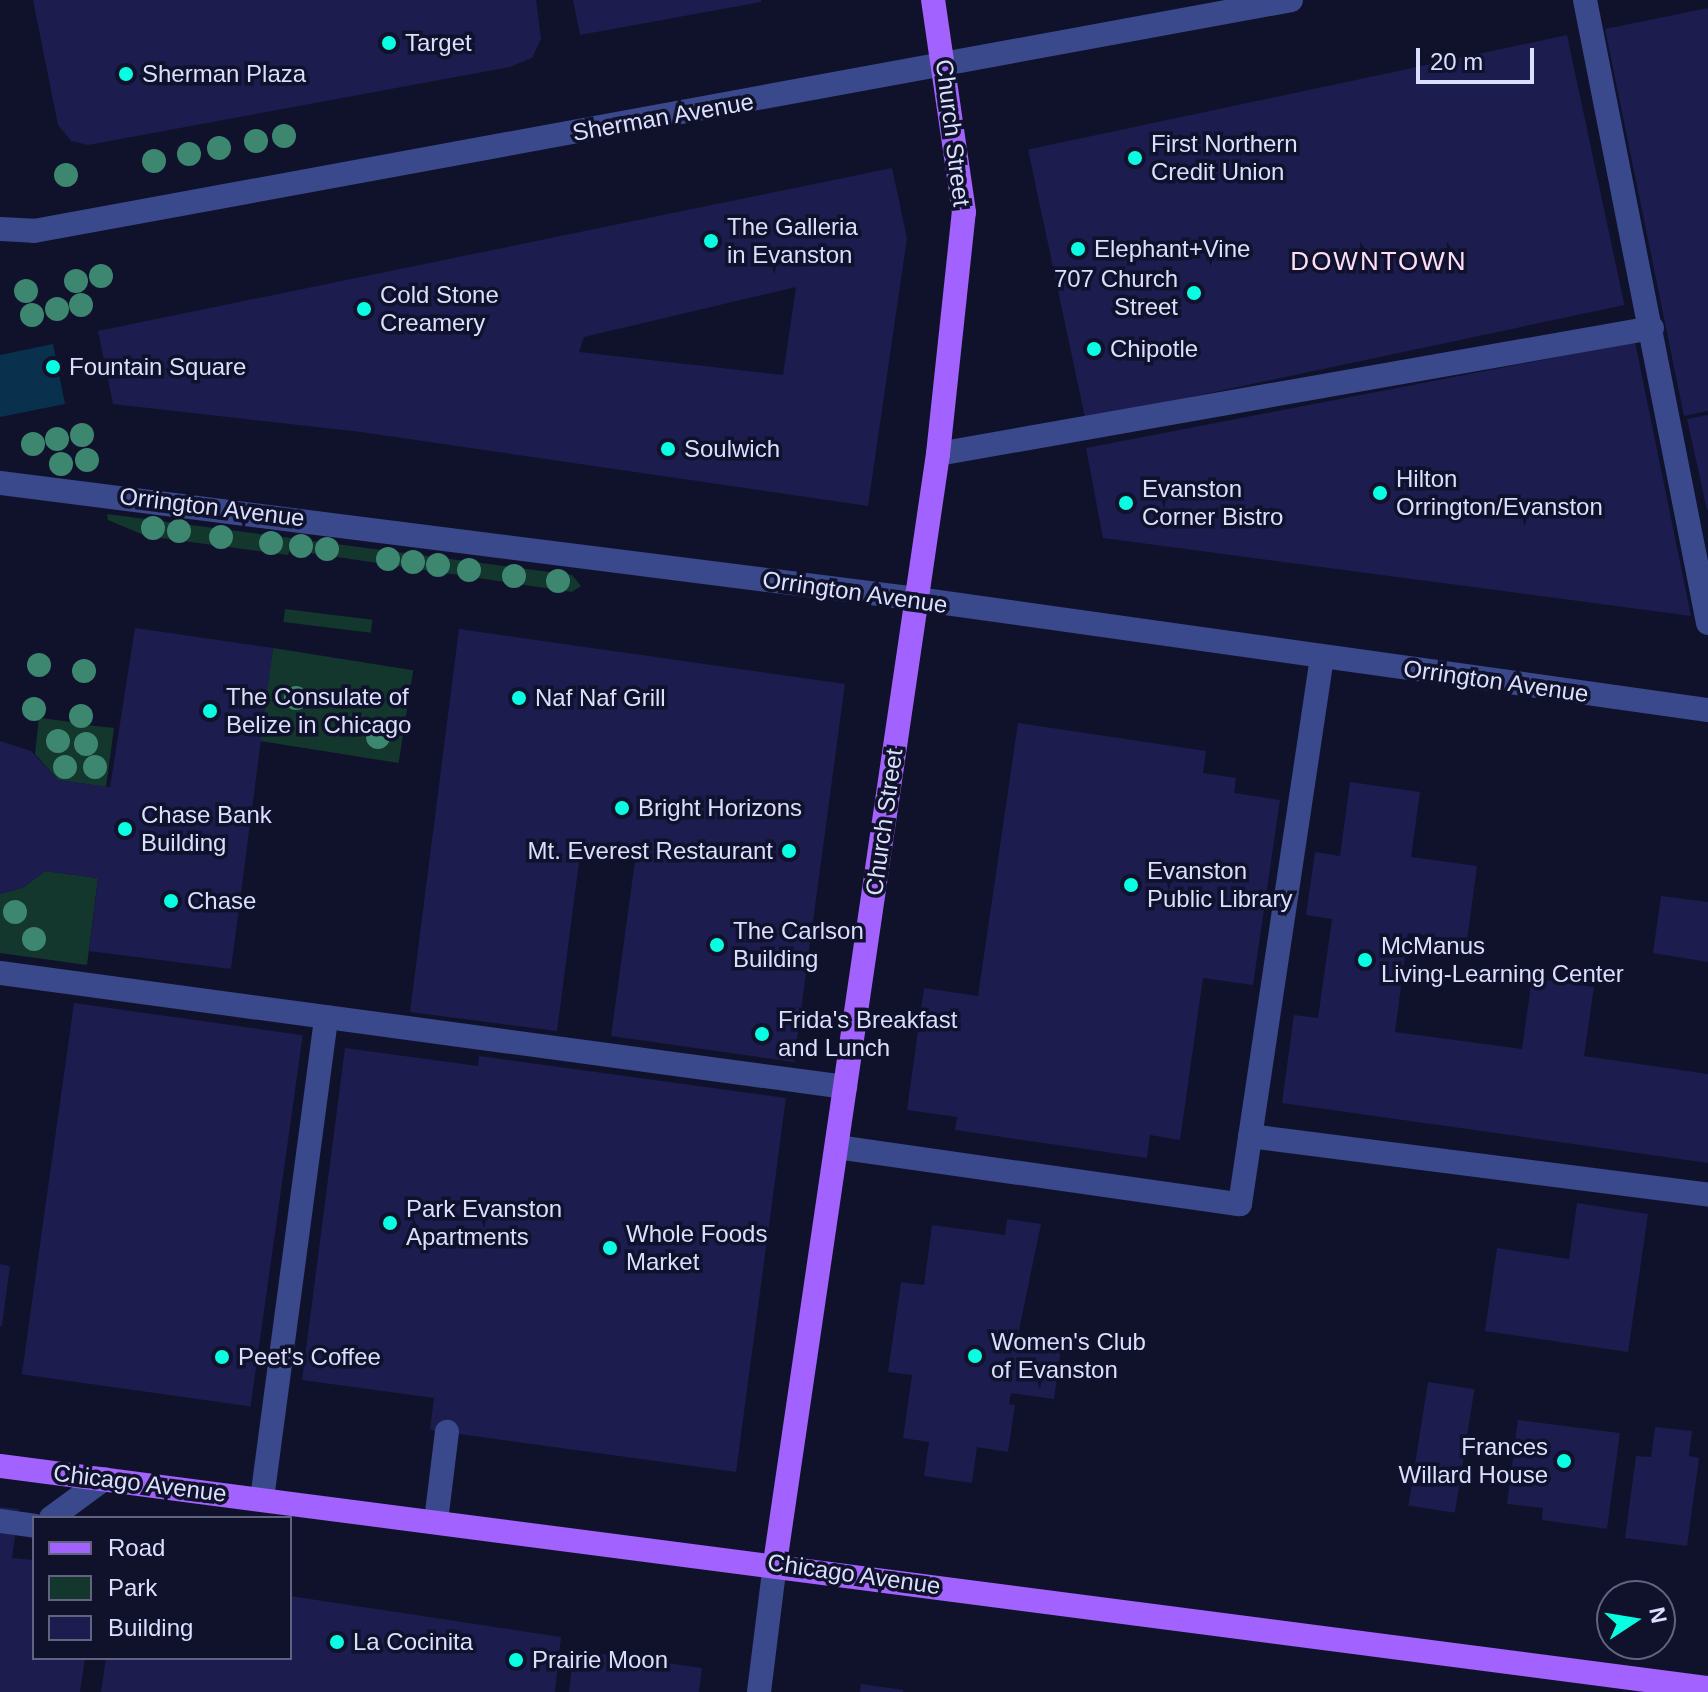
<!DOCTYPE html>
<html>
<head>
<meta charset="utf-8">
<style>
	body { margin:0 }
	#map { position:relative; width:1708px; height:1692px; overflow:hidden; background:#10122c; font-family:Helvetica,sans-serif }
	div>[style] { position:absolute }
	.green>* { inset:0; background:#13362d; transform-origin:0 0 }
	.water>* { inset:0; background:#09304c }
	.building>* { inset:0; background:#1c1c4e; transform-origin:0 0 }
	.minor>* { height:24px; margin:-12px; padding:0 12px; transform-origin:12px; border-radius:12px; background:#3a498c }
	.major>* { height:24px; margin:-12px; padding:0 12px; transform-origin:12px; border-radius:12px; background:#a262ff }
	.trees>* { width:24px; height:24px; margin:-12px; border-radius:50%; background:#3d8670 }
	.dots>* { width:22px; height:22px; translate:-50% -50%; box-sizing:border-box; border:4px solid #10122c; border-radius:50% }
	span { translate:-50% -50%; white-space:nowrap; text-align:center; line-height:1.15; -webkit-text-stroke:7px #10122c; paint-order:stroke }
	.poi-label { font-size:24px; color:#dbdfff }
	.left { translate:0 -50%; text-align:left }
	.right { translate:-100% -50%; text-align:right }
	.street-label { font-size:24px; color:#dbdfff }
	.neighbourhood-label { font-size:26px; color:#ffddfa; letter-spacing:2px }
	.legend { position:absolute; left:32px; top:1516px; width:260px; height:144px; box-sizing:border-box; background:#10122c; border:2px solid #616480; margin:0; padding:10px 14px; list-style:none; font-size:24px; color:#dbdfff }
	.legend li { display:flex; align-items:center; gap:16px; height:40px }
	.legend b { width:40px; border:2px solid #616480 }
	.north { position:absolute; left:1596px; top:1580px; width:80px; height:80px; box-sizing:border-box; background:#10122c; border:2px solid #616480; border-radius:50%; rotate:78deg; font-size:22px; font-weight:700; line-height:32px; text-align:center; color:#dbdfff }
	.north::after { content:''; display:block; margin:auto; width:28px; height:36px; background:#07ffe2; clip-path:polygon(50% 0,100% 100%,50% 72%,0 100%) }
	.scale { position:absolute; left:1416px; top:48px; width:118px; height:36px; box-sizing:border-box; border:4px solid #dbdfff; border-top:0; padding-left:10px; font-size:24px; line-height:28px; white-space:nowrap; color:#dbdfff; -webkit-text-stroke:6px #10122c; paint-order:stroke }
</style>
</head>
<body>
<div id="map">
	<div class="green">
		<div style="clip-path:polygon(107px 514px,572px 575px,581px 586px,572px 592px,290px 550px,288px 555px,146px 536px,108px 520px)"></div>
		<div style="left:285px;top:609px;width:88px;height:13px;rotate:7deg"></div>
		<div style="left:273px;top:648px;width:142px;height:94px;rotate:9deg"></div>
		<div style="clip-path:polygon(29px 702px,43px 704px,41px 718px,71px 722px,73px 709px,88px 711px,86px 725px,114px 728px,106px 787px,58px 780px,35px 754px,39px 717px,27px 715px)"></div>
		<div style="clip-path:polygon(45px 871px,98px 878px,87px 965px,0 953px,0 894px,24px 887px)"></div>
	</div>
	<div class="water">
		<div style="clip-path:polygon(53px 344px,65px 404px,0 417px,0 355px)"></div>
	</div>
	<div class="building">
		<div style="clip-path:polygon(33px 0,536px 0,541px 39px,532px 58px,510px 67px,88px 145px,71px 141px,58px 125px)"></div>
		<div style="clip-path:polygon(573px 0,761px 0,761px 2px,580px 35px)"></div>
		<div style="clip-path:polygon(1708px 8px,1708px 411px,1684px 416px,1605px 29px)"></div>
		<div style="left:1567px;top:35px;width:276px;height:551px;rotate:78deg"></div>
		<div style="clip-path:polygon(evenodd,892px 168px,907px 238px,868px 506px,361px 432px,113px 404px,98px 331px,892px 168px,796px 287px,783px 375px,579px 352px,584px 337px,796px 287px)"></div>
		<div style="clip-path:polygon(1635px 342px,1691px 616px,1103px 538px,1086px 448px)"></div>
		<div style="clip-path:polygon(1708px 415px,1708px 510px,1707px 510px,1687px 419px)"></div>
		<div style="clip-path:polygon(135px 628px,273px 648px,231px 969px,89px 951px,98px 878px,45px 871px,24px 887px,0 894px,0 741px,31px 751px,58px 780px,110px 787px)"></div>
		<div style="clip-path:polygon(459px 629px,845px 684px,794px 1062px,611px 1036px,636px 854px,581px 847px,557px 1031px,410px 1012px)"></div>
		<div style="clip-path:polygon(1018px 723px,1206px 751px,1203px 773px,1236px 778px,1234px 793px,1280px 800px,1253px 985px,1203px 978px,1180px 1140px,1150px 1135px,1147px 1158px,955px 1130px,957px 1117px,907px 1110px,924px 988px,978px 996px)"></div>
		<div style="clip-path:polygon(1350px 782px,1420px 792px,1411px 857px,1477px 866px,1467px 941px,1408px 933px,1395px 1032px,1522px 1049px,1532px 978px,1594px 987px,1584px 1056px,1708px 1074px,1708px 1163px,1282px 1103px,1294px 1015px,1318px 1018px,1332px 919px,1306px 915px,1315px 852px,1340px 856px)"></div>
		<div style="clip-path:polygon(1661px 896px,1708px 902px,1708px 962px,1653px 953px)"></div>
		<div style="left:74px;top:1003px;width:231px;height:375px;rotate:8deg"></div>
		<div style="clip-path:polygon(345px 1048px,478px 1066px,479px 1056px,786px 1098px,736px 1472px,430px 1430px,434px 1398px,302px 1380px)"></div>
		<div style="clip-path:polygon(1577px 1203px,1648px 1214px,1628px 1352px,1485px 1331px,1497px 1248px,1569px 1259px)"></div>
		<div style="clip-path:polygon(1007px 1219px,1041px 1224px,1018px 1335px,1062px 1341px,1054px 1399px,1011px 1393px,1009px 1404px,1015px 1405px,1008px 1452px,977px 1447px,972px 1483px,924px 1476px,929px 1442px,903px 1438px,912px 1375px,888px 1372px,901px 1282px,924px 1285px,932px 1225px,1005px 1235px)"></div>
		<div style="clip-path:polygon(0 1264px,10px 1266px,2px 1326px,0 1326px)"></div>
		<div style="left:1428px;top:1382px;width:47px;height:125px;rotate:9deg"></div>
		<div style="clip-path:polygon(1518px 1420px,1620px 1433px,1607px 1529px,1542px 1520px,1543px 1508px,1507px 1504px)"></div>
		<div style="clip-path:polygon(1655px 1427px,1692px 1431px,1689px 1456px,1699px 1458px,1687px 1546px,1625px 1538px,1636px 1456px,1651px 1457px)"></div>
		<div style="clip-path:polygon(0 1507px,19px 1509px,12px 1558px,34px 1560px,34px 1658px,85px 1658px,80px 1692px,0 1692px)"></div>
		<div style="clip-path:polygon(290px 1596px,561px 1637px,555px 1692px,101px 1692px,106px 1658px,290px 1658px)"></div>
		<div style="clip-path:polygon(574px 1650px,702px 1668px,699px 1692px,569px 1692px)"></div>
		<div style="clip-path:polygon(861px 1684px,903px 1690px,903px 1692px,860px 1692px)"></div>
	</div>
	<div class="minor">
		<div style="left:1585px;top:0;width:635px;rotate:78.83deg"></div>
		<div style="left:0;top:229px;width:34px;rotate:3deg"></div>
		<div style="left:34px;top:231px;width:1278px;rotate:-10.41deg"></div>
		<div style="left:938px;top:454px;width:725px;rotate:-10.01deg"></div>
		<div style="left:0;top:483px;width:924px;rotate:7.21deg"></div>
		<div style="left:917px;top:599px;width:799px;rotate:7.99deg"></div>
		<div style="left:0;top:973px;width:853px;rotate:7.68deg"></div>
		<div style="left:1250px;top:1136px;width:462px;rotate:7.3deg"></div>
		<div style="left:837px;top:1147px;width:407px;rotate:8.1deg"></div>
		<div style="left:1240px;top:1204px;width:553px;rotate:-81.47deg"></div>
		<div style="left:262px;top:1499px;width:486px;rotate:-82.4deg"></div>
		<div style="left:51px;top:1518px;width:66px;rotate:-36.3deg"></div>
		<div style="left:0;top:1521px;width:34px;rotate:8deg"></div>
		<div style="left:436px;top:1521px;width:90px;rotate:-83deg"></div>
		<div style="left:759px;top:1692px;width:130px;rotate:-82.9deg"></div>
	</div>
	<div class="major">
		<div style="left:0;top:1466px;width:1722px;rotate:7.41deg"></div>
		<div style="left:775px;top:1563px;width:1121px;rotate:-81.64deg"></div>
		<div style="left:938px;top:454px;width:243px;rotate:-83.9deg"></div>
		<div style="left:964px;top:212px;width:214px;rotate:-98.3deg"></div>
	</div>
	<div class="trees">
		<div style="left:284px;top:136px"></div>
		<div style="left:256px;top:141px"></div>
		<div style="left:219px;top:148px"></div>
		<div style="left:189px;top:154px"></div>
		<div style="left:154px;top:161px"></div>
		<div style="left:66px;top:175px"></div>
		<div style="left:101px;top:276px"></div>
		<div style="left:76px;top:281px"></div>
		<div style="left:26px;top:291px"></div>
		<div style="left:81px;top:305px"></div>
		<div style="left:57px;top:309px"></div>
		<div style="left:32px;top:315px"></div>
		<div style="left:82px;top:435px"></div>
		<div style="left:57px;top:439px"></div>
		<div style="left:33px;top:444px"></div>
		<div style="left:87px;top:460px"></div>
		<div style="left:61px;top:464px"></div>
		<div style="left:153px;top:528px"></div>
		<div style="left:179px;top:531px"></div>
		<div style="left:221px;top:537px"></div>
		<div style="left:271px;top:543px"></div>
		<div style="left:301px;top:546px"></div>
		<div style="left:327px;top:549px"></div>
		<div style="left:388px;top:559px"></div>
		<div style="left:413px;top:562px"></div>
		<div style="left:438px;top:565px"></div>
		<div style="left:469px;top:570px"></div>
		<div style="left:514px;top:576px"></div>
		<div style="left:558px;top:581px"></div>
		<div style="left:39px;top:665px"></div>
		<div style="left:84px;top:671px"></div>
		<div style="left:296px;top:698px"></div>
		<div style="left:34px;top:709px"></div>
		<div style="left:81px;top:716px"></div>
		<div style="left:378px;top:737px"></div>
		<div style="left:58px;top:741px"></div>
		<div style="left:86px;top:744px"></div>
		<div style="left:65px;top:767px"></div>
		<div style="left:95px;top:767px"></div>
		<div style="left:15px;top:912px"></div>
		<div style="left:34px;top:939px"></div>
	</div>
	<div class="dots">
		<div style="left:389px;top:43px;background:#07ffe2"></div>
		<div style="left:126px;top:74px;background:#07ffe2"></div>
		<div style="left:1135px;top:158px;background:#07ffe2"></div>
		<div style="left:711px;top:241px;background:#07ffe2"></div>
		<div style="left:1078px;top:249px;background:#07ffe2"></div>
		<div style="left:1194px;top:293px;background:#07ffe2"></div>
		<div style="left:364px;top:309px;background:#07ffe2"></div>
		<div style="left:1094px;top:349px;background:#07ffe2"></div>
		<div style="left:53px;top:367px;background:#07ffe2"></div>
		<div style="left:668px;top:449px;background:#07ffe2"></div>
		<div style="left:1380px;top:493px;background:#07ffe2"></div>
		<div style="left:1126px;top:503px;background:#07ffe2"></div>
		<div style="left:519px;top:698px;background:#07ffe2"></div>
		<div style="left:210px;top:711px;background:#07ffe2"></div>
		<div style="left:622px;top:808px;background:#07ffe2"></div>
		<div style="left:125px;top:829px;background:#07ffe2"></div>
		<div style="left:789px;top:851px;background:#07ffe2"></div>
		<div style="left:1131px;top:885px;background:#07ffe2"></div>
		<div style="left:171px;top:901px;background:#07ffe2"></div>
		<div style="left:717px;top:945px;background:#07ffe2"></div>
		<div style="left:1365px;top:960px;background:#07ffe2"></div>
		<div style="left:762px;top:1034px;background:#07ffe2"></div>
		<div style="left:390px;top:1223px;background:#07ffe2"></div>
		<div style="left:610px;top:1248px;background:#07ffe2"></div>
		<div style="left:975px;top:1356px;background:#07ffe2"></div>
		<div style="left:222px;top:1357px;background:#07ffe2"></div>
		<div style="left:1564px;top:1461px;background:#07ffe2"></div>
		<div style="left:337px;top:1642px;background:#07ffe2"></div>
		<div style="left:516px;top:1660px;background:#07ffe2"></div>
	</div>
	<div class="poi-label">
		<span class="left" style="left:405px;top:43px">Target</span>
		<span class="left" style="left:142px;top:74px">Sherman Plaza</span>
		<span class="left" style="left:1151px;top:158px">First Northern<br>Credit Union</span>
		<span class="left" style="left:727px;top:241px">The Galleria<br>in Evanston</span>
		<span class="left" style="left:1094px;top:249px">Elephant+Vine</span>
		<span class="right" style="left:1178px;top:293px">707 Church<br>Street</span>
		<span class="left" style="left:380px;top:309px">Cold Stone<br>Creamery</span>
		<span class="left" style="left:1110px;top:349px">Chipotle</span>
		<span class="left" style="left:69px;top:367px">Fountain Square</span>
		<span class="left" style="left:684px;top:449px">Soulwich</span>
		<span class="left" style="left:1396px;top:493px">Hilton<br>Orrington/Evanston</span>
		<span class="left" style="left:1142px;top:503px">Evanston<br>Corner Bistro</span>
		<span class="left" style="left:226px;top:711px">The Consulate of<br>Belize in Chicago</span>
		<span class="left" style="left:535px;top:698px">Naf Naf Grill</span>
		<span class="left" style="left:638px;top:808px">Bright Horizons</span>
		<span class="left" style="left:141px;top:829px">Chase Bank<br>Building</span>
		<span class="right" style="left:773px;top:851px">Mt. Everest Restaurant</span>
		<span class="left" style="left:1147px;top:885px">Evanston<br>Public Library</span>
		<span class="left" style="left:187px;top:901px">Chase</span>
		<span class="left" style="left:733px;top:945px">The Carlson<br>Building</span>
		<span class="left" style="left:1381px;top:960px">McManus<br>Living-Learning Center</span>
		<span class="left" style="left:778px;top:1034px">Frida's Breakfast<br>and Lunch</span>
		<span class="left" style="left:406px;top:1223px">Park Evanston<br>Apartments</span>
		<span class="left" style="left:626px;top:1248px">Whole Foods<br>Market</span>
		<span class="left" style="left:991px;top:1356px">Women's Club<br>of Evanston</span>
		<span class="left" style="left:238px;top:1357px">Peet's Coffee</span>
		<span class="right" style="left:1548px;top:1461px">Frances<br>Willard House</span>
		<span class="left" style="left:353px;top:1642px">La Cocinita</span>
		<span class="left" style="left:532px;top:1660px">Prairie Moon</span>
	</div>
	<div class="street-label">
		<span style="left:663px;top:117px;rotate:-10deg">Sherman Avenue</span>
		<span style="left:953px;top:133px;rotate:83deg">Church Street</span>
		<span style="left:212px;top:507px;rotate:7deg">Orrington Avenue</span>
		<span style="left:855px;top:592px;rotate:8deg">Orrington Avenue</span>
		<span style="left:1496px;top:681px;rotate:8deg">Orrington Avenue</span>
		<span style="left:884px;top:822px;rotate:-82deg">Church Street</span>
		<span style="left:140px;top:1483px;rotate:7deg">Chicago Avenue</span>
		<span style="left:854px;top:1574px;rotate:8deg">Chicago Avenue</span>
	</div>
	<div class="neighbourhood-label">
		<span style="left:1379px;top:262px">DOWNTOWN</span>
	</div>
	<ul class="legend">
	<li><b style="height:10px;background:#a262ff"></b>Road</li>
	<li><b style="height:22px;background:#13362d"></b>Park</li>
	<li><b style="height:22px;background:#1c1c4e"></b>Building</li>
	</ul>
	<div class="north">N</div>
	<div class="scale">20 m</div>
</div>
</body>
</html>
